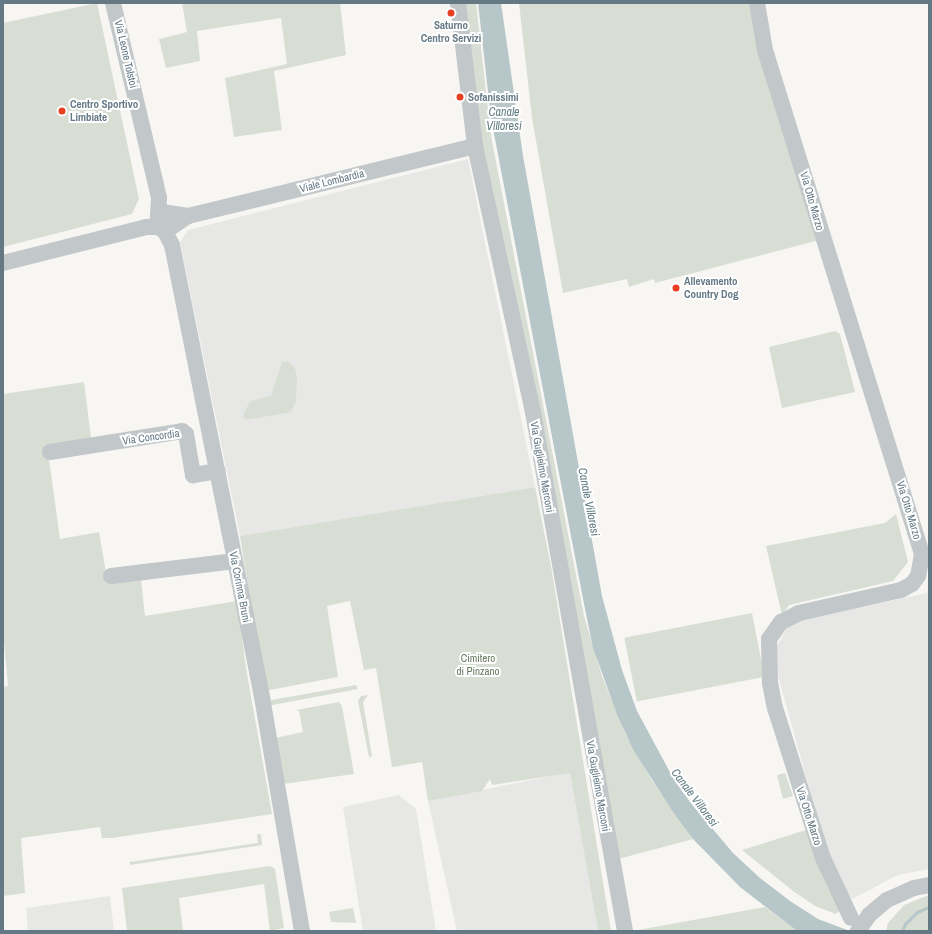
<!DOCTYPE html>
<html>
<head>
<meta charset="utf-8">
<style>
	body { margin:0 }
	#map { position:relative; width:932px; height:934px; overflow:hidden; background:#f7f6f3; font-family:"Archivo Narrow",sans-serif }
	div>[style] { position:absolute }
	.built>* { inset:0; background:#e7e8e6 }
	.green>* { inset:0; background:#d8ded4; transform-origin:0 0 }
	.water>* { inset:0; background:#b7c6c8 }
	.stream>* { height:3px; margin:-1.5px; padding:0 1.5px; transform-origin:1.5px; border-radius:1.5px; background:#b7c6c8 }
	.minor>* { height:16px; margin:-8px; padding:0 8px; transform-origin:8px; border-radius:8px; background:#c2c7c9 }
	.dots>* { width:11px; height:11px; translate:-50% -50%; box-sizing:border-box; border:2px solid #fff; border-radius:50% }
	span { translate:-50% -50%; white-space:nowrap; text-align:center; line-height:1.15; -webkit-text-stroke:4px #fff; paint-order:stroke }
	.poi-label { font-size:11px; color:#657985; font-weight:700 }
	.left { translate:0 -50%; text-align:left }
	.street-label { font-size:11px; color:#657985 }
	.park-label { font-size:11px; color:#667760 }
	.water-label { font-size:12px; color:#607b81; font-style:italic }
	.frame { position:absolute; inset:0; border:4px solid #657985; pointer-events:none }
</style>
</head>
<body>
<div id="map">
	<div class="built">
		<div style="clip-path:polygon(468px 159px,535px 487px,240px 536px,180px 242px,188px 230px)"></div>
		<div style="clip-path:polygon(929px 586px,929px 869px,898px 875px,852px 899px,840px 887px,819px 823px,776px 669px,775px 649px,790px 623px,927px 593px)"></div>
		<div style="clip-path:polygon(570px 772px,598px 931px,457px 931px,428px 801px)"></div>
		<div style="clip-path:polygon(399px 795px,416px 809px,436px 931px,363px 931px,343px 807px)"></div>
		<div style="clip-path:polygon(110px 896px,114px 931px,28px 931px,26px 908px)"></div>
	</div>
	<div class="green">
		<div style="clip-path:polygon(97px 3px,139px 199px,132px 214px,3px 247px,3px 23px)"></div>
		<div style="clip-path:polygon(182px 3px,340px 3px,346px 55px,274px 71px,282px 130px,234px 137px,225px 78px,287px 64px,281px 18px,197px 31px,200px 61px,166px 68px,159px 39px,187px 32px)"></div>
		<div style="clip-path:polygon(463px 3px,476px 3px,491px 136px,584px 616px,602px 676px,626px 735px,653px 782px,693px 839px,622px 858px,619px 858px,482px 157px)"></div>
		<div style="clip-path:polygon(519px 3px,752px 3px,816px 241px,655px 283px,654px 279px,629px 287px,627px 279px,563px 293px,532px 118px)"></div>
		<div style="clip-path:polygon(835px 331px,840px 334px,855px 392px,782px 408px,769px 347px)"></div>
		<div style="clip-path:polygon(288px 361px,295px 368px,297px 378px,296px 401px,291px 412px,245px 420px,243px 416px,250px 401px,271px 396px,282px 362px)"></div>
		<div style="clip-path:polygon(84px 382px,91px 438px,49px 459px,60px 539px,99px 532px,107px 578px,141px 580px,145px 616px,237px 601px,246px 668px,272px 814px,112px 838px,102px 838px,100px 827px,21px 838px,25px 893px,3px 896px,3px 687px,8px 686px,3px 631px,3px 394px)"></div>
		<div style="clip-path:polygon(535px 487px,551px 566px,611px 931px,598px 931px,570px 773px,492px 785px,490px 779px,482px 791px,428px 801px,422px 762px,392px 767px,376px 668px,364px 670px,350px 601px,327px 606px,338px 677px,265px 691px,240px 536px)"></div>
		<div style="clip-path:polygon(896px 514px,908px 562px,893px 581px,789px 605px,782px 615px,766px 546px,885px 523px)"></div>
		<div style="left:752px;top:613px;width:65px;height:130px;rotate:79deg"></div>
		<div style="clip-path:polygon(356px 685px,358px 689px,267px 706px,266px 701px)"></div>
		<div style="clip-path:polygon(368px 695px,363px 702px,372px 756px,369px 757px,358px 701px,361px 696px)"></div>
		<div style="clip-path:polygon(339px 702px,342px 706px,354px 774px,283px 784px,275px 738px,303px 732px,299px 711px,296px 710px)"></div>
		<div style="clip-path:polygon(785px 773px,793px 796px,783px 799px,777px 775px)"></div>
		<div style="clip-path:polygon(806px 830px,828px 888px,838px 902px,840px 909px,836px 914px,815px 906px,793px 891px,742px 850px)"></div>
		<div style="clip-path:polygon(257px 834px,261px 834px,262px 845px,130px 865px,130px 862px,258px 843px)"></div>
		<div style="clip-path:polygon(270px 866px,275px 869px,284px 928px,270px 931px,264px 884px,179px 898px,183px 931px,127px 931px,122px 888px)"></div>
		<div style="clip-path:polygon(929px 895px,929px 931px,886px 931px,888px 923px,904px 905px)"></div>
		<div style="clip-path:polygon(765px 907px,797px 931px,638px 930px)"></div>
		<div style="clip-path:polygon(353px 908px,356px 923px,331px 922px,329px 912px)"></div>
	</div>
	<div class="water">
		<div style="clip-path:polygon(478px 3px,501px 3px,523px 156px,602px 596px,622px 670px,637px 711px,672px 776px,690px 802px,733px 853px,760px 878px,790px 901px,818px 919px,850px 931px,797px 931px,740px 887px,693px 839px,673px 812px,634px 751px,618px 717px,593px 648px,585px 609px,491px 118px)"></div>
	</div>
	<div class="stream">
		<div style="left:902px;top:931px;width:8px;rotate:-67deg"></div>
		<div style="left:905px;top:924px;width:17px;rotate:-45deg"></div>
		<div style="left:917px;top:912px;width:13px;rotate:-23deg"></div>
	</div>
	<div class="minor">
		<div style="left:113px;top:3px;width:200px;rotate:76.7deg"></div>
		<div style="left:159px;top:198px;width:18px;rotate:93deg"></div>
		<div style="left:458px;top:3px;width:144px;rotate:83.2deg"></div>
		<div style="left:475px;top:146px;width:272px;rotate:77.7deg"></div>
		<div style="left:533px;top:412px;width:527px;rotate:79.95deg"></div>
		<div style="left:757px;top:3px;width:48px;rotate:80.3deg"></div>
		<div style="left:765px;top:50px;width:528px;rotate:72.7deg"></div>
		<div style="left:922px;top:554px;width:22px;rotate:100deg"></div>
		<div style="left:918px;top:576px;width:10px;rotate:127deg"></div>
		<div style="left:912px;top:584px;width:13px;rotate:151deg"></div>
		<div style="left:901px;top:590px;width:105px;rotate:167.3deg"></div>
		<div style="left:799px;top:613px;width:20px;rotate:153deg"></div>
		<div style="left:781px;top:622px;width:21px;rotate:125deg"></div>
		<div style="left:769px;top:639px;width:44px;rotate:88.7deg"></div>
		<div style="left:770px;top:683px;width:25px;rotate:79deg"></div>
		<div style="left:775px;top:708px;width:157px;rotate:72.3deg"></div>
		<div style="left:823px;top:858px;width:66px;rotate:65deg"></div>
		<div style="left:188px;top:216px;width:25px;rotate:-171deg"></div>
		<div style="left:163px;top:212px;width:6px;rotate:141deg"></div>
		<div style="left:158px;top:216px;width:8px;rotate:97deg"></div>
		<div style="left:157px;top:224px;width:6px;rotate:51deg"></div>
		<div style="left:161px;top:229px;width:6px;rotate:9deg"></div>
		<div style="left:167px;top:230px;width:25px;rotate:-34deg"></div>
		<div style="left:188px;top:216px;width:295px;rotate:-13.7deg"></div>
		<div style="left:164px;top:230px;width:17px;rotate:62deg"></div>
		<div style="left:172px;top:245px;width:275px;rotate:78.7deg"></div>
		<div style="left:226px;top:515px;width:186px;rotate:78.8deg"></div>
		<div style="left:262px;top:697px;width:237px;rotate:80.3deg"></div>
		<div style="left:3px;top:263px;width:147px;rotate:-14.1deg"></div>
		<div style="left:146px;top:227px;width:13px"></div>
		<div style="left:50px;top:452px;width:134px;rotate:-9deg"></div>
		<div style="left:182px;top:431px;width:5px;rotate:37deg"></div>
		<div style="left:186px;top:434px;width:42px;rotate:80.3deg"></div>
		<div style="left:193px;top:475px;width:25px;rotate:-9deg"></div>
		<div style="left:111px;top:576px;width:125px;rotate:-6.9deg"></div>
		<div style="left:858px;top:931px;width:19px;rotate:-55deg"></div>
		<div style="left:869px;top:915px;width:23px;rotate:-40deg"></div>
		<div style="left:887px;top:900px;width:30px;rotate:-24deg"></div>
		<div style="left:914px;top:888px;width:15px;rotate:-11deg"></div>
	</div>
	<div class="dots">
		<div style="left:451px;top:13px;background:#e83f22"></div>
		<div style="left:460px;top:97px;background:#e83f22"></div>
		<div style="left:62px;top:111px;background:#e83f22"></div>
		<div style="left:676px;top:288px;background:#e83f22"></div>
	</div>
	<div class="poi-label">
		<span style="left:451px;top:32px">Saturno<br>Centro Servizi</span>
		<span class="left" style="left:468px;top:97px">Sofanissimi</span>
		<span class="left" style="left:70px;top:111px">Centro Sportivo<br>Limbiate</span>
		<span class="left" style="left:684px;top:288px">Allevamento<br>Country Dog</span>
	</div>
	<div class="street-label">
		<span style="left:126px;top:54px;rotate:77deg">Via Leone Tolstoi</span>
		<span style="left:332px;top:181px;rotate:-14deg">Viale Lombardia</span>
		<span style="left:812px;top:201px;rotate:74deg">Via Otto Marzo</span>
		<span style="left:151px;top:437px;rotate:-8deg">Via Concordia</span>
		<span style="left:542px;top:467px;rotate:80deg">Via Guglielmo Marconi</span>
		<span style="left:909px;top:510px;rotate:73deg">Via Otto Marzo</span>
		<span style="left:240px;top:587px;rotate:79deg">Via Corinna Bruni</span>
		<span style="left:598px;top:786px;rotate:80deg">Via Guglielmo Marconi</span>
		<span style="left:809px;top:816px;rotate:72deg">Via Otto Marzo</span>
	</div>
	<div class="park-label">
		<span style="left:478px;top:665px">Cimitero<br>di Pinzano</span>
	</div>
	<div class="water-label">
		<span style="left:504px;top:120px">Canale<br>Villoresi</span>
		<span style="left:588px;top:502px;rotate:79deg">Canale Villoresi</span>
		<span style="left:694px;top:798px;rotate:53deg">Canale Villoresi</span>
	</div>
	<div class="frame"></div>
</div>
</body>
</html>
